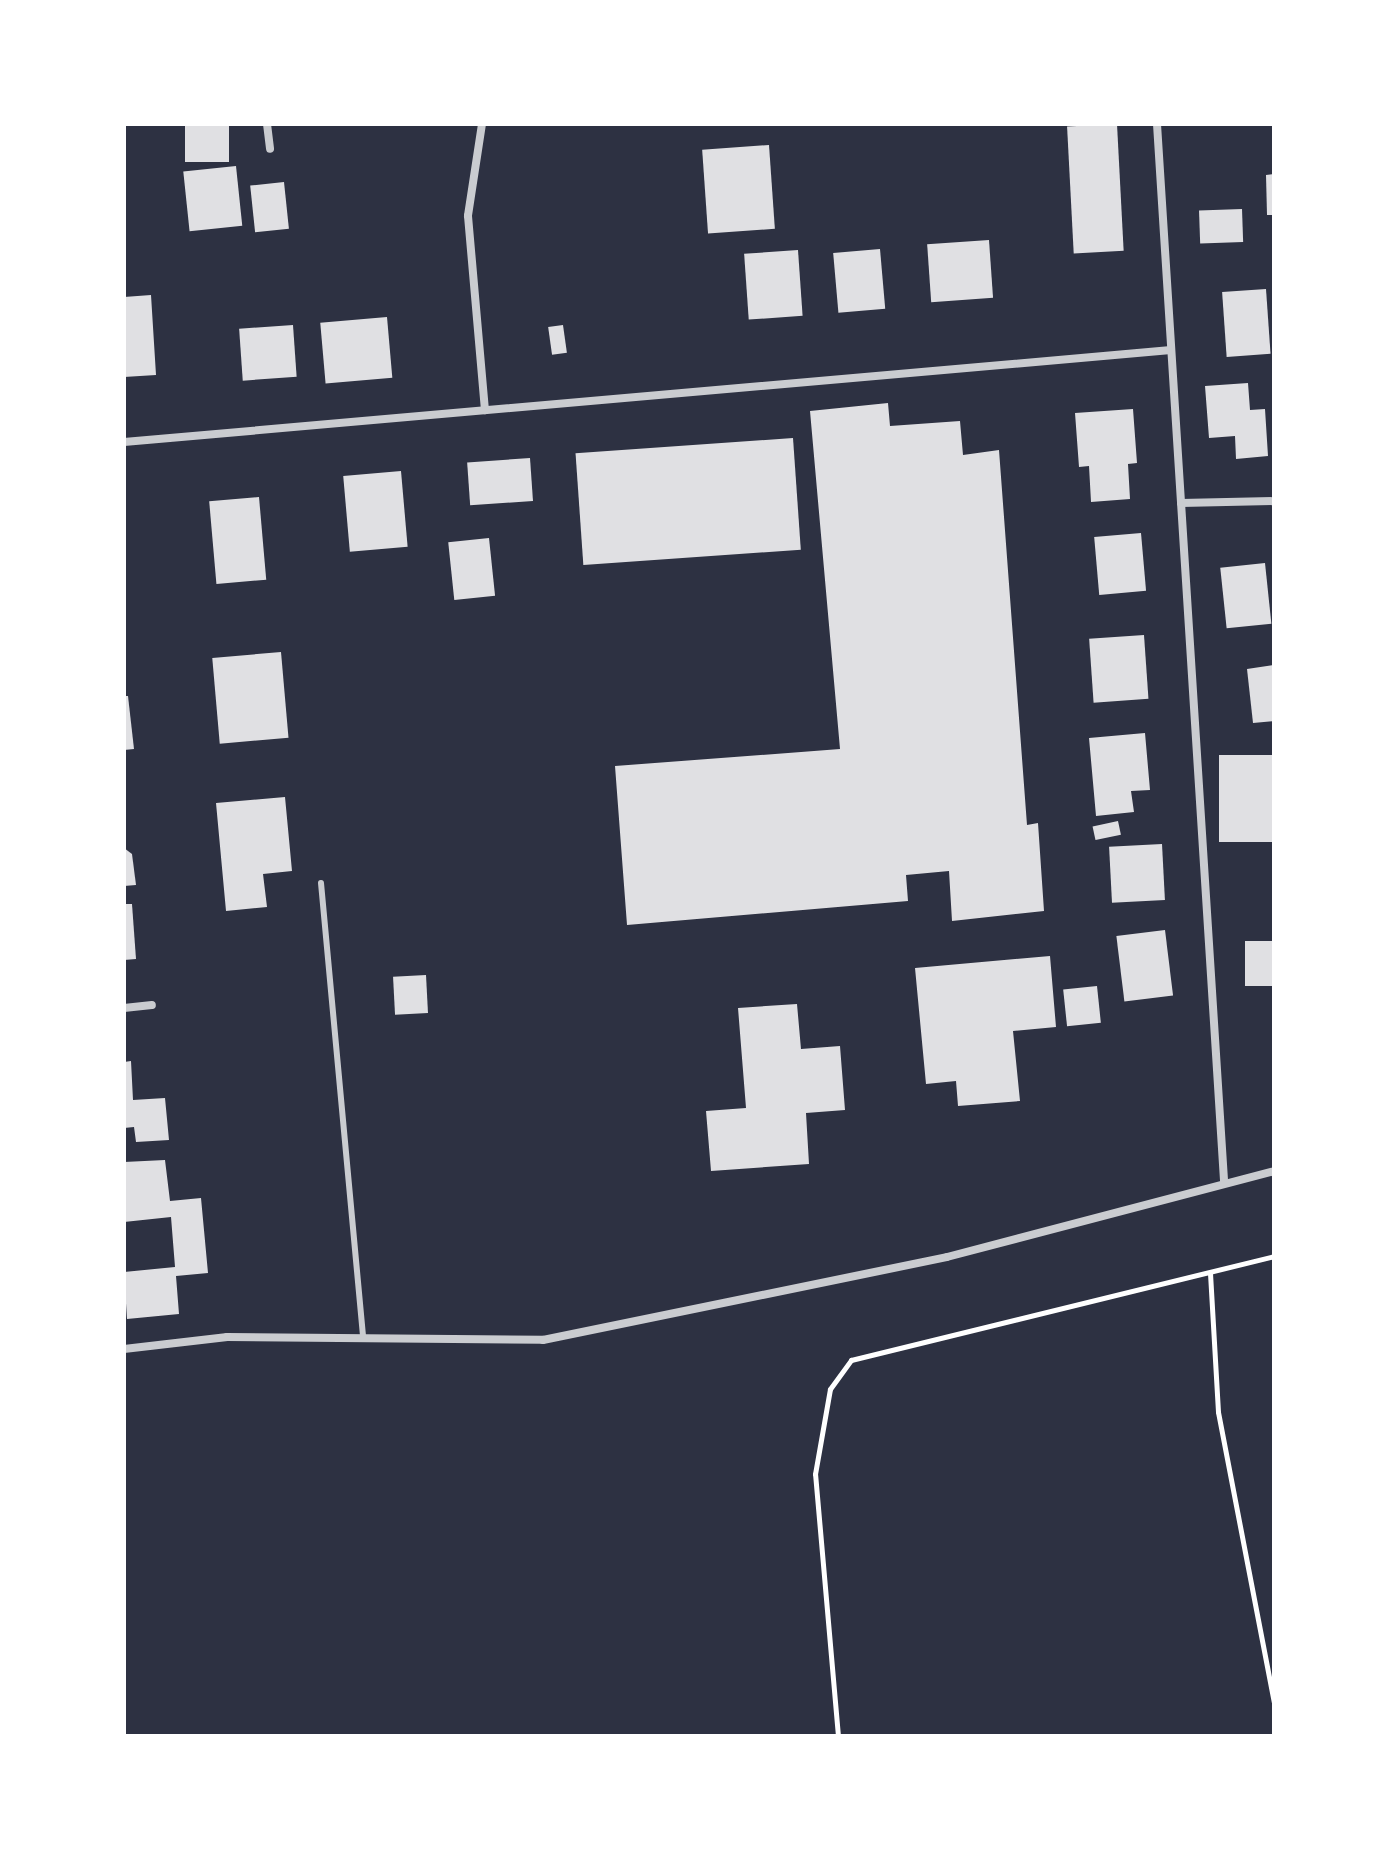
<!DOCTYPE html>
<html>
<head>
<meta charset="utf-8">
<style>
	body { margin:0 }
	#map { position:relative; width:1398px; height:1860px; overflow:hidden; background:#2d3142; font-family:"Sofia Sans Condensed",sans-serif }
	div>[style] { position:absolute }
	.building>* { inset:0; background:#e0e0e3; transform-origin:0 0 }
	.path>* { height:5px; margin:-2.5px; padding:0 2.5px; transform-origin:2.5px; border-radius:2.5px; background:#fff }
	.service>* { height:6px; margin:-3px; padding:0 3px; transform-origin:3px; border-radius:3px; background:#caccd0 }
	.minor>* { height:8px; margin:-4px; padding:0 4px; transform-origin:4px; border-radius:4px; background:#caccd0 }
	span { translate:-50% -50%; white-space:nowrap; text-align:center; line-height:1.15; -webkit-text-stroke:8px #fff; paint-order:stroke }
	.frame { position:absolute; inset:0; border:126px solid #fff; pointer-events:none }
</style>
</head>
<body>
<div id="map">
	<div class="building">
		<div style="left:185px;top:124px;width:44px;height:38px"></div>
		<div style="left:1117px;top:124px;width:127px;height:50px;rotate:87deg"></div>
		<div style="left:769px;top:145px;width:84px;height:67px;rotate:86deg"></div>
		<div style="left:236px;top:166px;width:60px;height:53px;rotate:84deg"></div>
		<div style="clip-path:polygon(1274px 174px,1274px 215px,1267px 215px,1266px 175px)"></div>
		<div style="left:284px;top:182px;width:47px;height:34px;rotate:84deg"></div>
		<div style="left:1242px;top:209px;width:33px;height:43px;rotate:88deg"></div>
		<div style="left:989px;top:240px;width:58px;height:62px;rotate:86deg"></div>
		<div style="left:880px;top:249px;width:60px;height:47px;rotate:85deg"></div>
		<div style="left:798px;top:250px;width:66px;height:54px;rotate:86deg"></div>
		<div style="left:1266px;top:289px;width:65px;height:44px;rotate:86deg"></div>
		<div style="clip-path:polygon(151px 295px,156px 375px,124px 377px,124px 297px)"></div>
		<div style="left:387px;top:317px;width:61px;height:67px;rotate:85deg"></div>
		<div style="left:293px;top:325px;width:52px;height:54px;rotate:86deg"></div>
		<div style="left:563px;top:325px;width:28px;height:15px;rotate:82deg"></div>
		<div style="clip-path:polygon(1248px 383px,1250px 410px,1265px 409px,1268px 456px,1236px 459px,1235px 436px,1209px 438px,1205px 386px)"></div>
		<div style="clip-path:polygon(888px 403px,890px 426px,960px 421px,963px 455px,999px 450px,1027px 825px,1038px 823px,1044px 911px,952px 921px,949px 871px,906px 875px,908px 901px,627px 925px,615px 766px,840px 749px,810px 411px)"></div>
		<div style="clip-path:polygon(1133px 409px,1137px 463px,1128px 464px,1130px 499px,1091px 502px,1089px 466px,1079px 467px,1075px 413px)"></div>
		<div style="left:793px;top:438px;width:112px;height:218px;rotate:86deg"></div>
		<div style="left:530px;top:458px;width:43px;height:63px;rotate:86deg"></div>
		<div style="left:401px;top:471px;width:76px;height:58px;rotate:85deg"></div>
		<div style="left:259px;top:497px;width:83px;height:50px;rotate:85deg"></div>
		<div style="left:1141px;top:533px;width:58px;height:47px;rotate:85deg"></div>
		<div style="left:489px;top:538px;width:58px;height:41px;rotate:84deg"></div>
		<div style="left:1265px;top:563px;width:61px;height:45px;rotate:84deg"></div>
		<div style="left:1144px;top:635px;width:64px;height:55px;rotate:86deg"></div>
		<div style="left:281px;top:652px;width:86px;height:69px;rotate:85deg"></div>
		<div style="clip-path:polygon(1274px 665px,1274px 721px,1253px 723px,1247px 669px)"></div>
		<div style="clip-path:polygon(124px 696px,128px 696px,134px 749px,124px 750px)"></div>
		<div style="clip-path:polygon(1145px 733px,1150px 790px,1131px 791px,1134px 812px,1096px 816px,1089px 738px)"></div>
		<div style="left:1274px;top:755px;width:87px;height:55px;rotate:90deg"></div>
		<div style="clip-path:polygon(285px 797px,292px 871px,263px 874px,267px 907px,226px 911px,216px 803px)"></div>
		<div style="left:1118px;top:821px;width:14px;height:26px;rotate:78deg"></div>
		<div style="left:1162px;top:844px;width:56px;height:53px;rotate:87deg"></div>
		<div style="clip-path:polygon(124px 848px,132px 854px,136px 885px,124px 886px)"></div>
		<div style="clip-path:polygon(124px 904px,132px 904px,136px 959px,124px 960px)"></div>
		<div style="left:1165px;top:930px;width:66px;height:49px;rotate:83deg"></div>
		<div style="left:1274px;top:941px;width:45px;height:29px;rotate:90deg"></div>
		<div style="clip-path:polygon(1050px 956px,1056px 1027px,1013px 1031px,1020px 1101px,958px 1106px,956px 1081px,926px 1084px,915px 968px)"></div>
		<div style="left:426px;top:975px;width:38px;height:33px;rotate:87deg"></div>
		<div style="left:1097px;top:986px;width:37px;height:34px;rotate:84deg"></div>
		<div style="clip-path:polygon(797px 1004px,801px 1049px,840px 1046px,845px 1110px,806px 1113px,809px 1164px,711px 1171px,706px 1111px,746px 1108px,738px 1008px)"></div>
		<div style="clip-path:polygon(131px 1061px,133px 1100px,165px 1098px,169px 1140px,136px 1142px,134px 1127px,124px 1128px,124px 1062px)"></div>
		<div style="clip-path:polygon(165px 1160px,170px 1201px,201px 1198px,208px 1273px,176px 1276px,179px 1314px,127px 1319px,124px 1272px,175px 1267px,171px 1217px,124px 1222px,124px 1162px)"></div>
	</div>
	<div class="path">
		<div style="left:1210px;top:1273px;width:139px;rotate:86.7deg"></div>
		<div style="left:1218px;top:1412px;width:295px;rotate:79.1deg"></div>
		<div style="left:838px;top:1736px;width:263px;rotate:-95deg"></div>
		<div style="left:815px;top:1474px;width:86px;rotate:-80deg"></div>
		<div style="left:830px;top:1389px;width:36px;rotate:-54deg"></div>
		<div style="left:851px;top:1360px;width:436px;rotate:-13.8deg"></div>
	</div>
	<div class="service">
		<div style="left:321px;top:883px;width:455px;rotate:84.7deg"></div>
	</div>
	<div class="minor">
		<div style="left:267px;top:124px;width:25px;rotate:83deg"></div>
		<div style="left:482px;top:124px;width:93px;rotate:98.7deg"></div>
		<div style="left:468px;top:216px;width:195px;rotate:85deg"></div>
		<div style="left:1157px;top:124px;width:1059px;rotate:86.37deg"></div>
		<div style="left:124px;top:442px;width:1051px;rotate:-5.02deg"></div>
		<div style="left:1181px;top:503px;width:93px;rotate:-1.2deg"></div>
		<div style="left:124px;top:1008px;width:28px;rotate:-6deg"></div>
		<div style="left:124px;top:1349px;width:104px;rotate:-6.6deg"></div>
		<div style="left:227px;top:1337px;width:316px;rotate:0.5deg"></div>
		<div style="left:543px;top:1340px;width:412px;rotate:-11.6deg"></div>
		<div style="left:947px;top:1257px;width:338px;rotate:-14.7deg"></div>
	</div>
	<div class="frame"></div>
</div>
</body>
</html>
